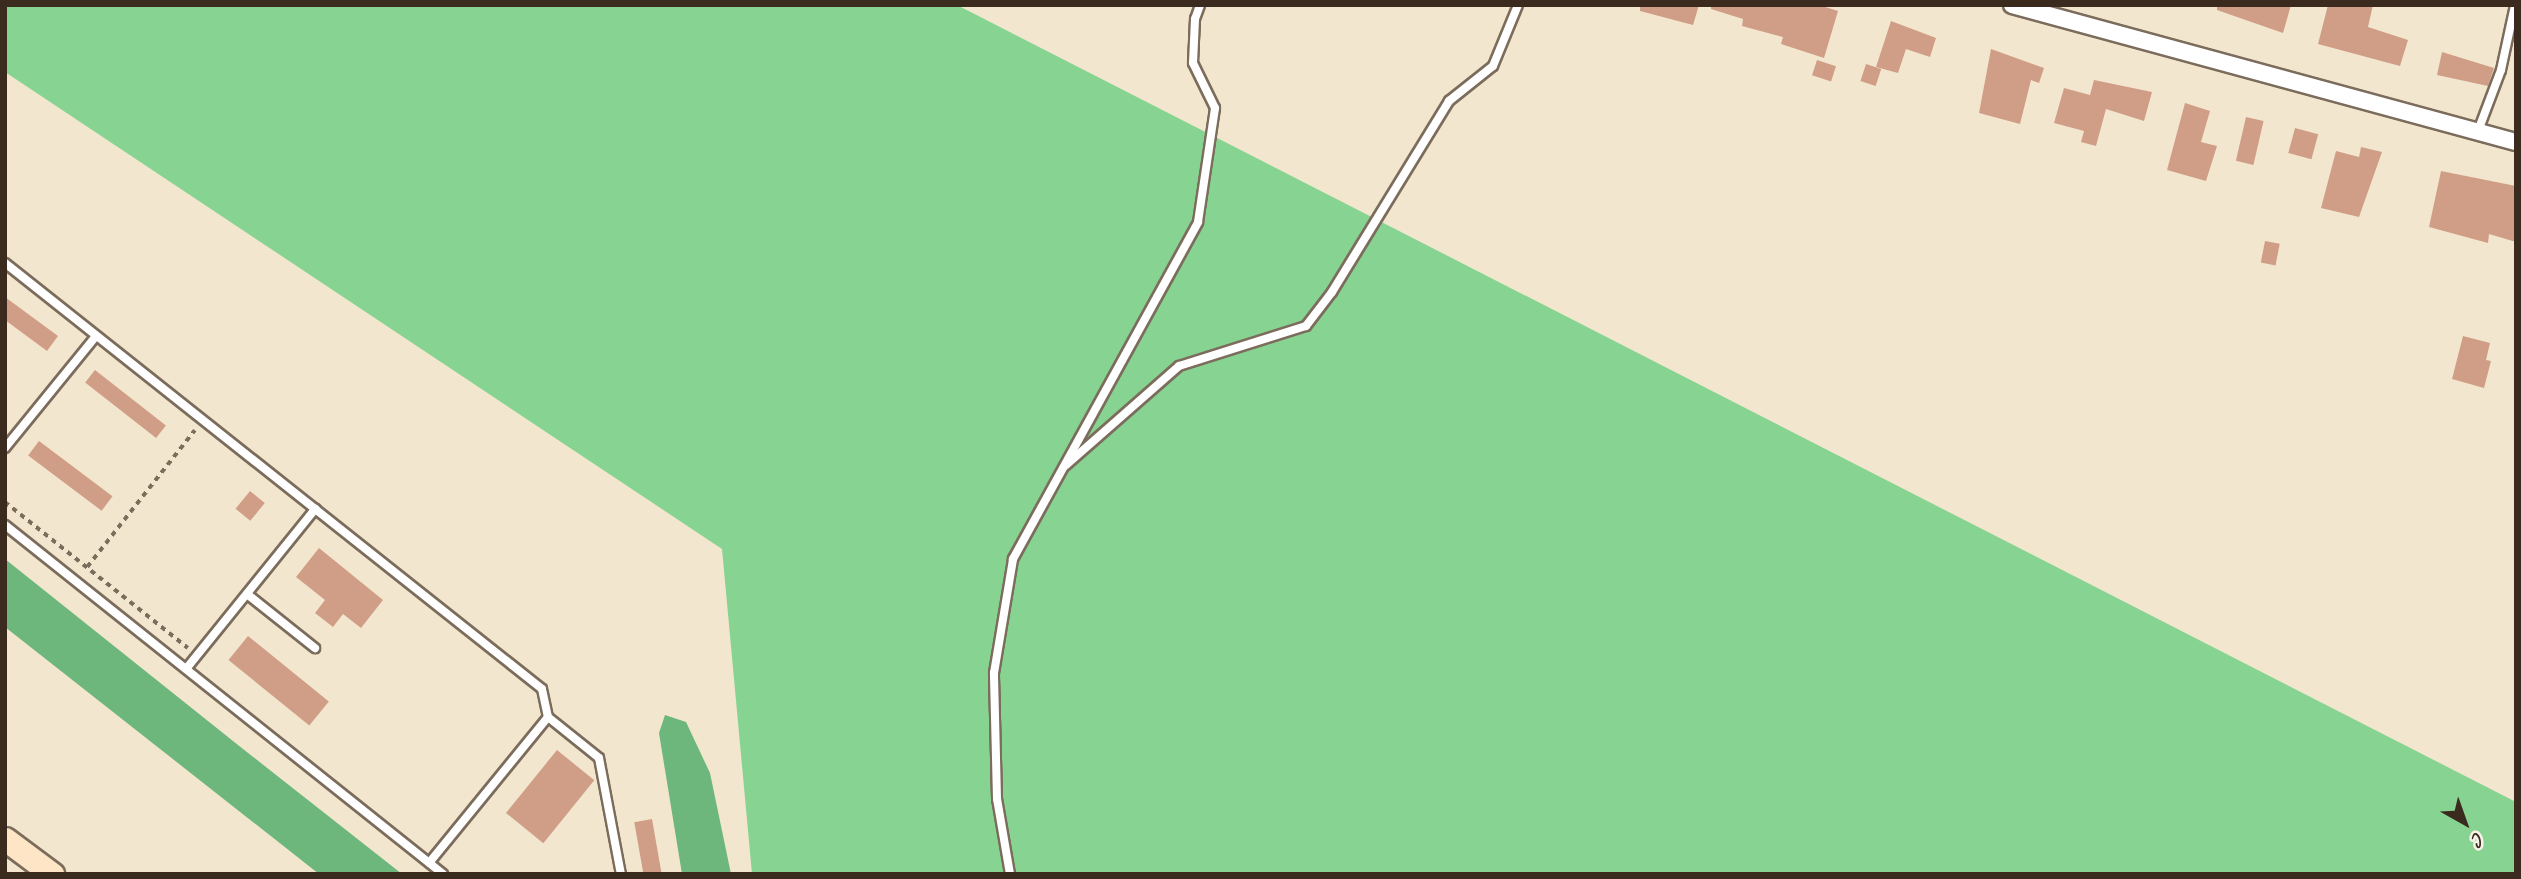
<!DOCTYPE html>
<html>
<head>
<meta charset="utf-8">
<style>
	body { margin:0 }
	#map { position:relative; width:2521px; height:879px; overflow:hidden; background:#f3e6ce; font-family:Caveat,sans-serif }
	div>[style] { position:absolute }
	.green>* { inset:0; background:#87d492 }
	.forest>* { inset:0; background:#6db67c }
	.building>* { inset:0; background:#d09e86; transform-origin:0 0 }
	.path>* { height:3.5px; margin-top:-1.75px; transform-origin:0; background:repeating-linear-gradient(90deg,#7b6c5c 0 5px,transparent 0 10px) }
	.roads { filter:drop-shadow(2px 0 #7b6c5c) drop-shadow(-2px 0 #7b6c5c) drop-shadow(0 2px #7b6c5c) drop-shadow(0 -2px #7b6c5c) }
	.service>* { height:8px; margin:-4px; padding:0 4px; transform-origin:4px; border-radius:4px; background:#fff }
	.minor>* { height:16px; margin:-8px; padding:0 8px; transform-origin:8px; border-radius:8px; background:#fff }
	.secondary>* { height:23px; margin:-11.5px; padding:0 11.5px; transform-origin:11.5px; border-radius:11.5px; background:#fde5c5 }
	span { translate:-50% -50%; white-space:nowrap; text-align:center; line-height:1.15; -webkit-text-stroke:7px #f7f3e8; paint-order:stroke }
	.frame { position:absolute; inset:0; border:7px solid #3b2a1e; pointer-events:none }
	.north { position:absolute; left:2430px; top:788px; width:70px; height:70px; -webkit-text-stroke:5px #f7f3e8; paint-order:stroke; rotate:140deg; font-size:19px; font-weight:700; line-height:28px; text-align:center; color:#3b2a1e }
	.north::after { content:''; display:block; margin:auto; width:24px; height:32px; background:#3b2a1e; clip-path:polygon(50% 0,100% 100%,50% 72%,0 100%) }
</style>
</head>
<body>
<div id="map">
	<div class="green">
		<div style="clip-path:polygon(5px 5px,957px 5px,2516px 802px,2516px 874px,752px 874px,722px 549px,5px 72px)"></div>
	</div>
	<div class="forest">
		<div style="clip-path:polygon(5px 559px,238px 745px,402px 874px,319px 874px,5px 627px)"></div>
		<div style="clip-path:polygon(665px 715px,686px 722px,710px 773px,731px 874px,682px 874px,659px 733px)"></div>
	</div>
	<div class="building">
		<div style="clip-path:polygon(1640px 5px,1699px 5px,1693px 25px,1640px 11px)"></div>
		<div style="clip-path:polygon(1711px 5px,1819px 5px,1838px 11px,1824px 58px,1781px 44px,1783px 37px,1742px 26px,1743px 19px,1711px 9px)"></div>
		<div style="clip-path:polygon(2217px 5px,2291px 5px,2283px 33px,2217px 10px)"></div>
		<div style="clip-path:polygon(2328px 5px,2373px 5px,2368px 27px,2408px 40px,2400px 66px,2318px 44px)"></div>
		<div style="clip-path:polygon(1891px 21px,1936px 38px,1930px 57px,1906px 49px,1898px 73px,1876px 67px)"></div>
		<div style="clip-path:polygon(1991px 49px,2044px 68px,2039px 83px,2031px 80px,2020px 124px,1979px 113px)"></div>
		<div style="clip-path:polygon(2442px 52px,2494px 68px,2488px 86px,2437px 75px)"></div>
		<div style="left:1817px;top:60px;width:20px;height:16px;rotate:18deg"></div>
		<div style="left:1866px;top:64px;width:16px;height:18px;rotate:18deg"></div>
		<div style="clip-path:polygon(2094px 80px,2152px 92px,2144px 121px,2106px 109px,2096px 146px,2081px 142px,2084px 131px,2054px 123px,2064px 88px,2090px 95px)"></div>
		<div style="clip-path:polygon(2185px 103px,2210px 111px,2201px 142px,2217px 146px,2206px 181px,2167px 170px)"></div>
		<div style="left:2246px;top:117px;width:18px;height:45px;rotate:13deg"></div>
		<div style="left:2295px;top:128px;width:24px;height:26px;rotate:15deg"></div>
		<div style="clip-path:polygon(2361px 147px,2382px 152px,2359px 217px,2321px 208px,2336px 151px,2359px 157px)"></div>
		<div style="clip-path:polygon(2441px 171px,2516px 186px,2516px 242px,2489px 234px,2488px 243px,2429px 227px)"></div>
		<div style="left:2265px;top:241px;width:15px;height:22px;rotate:11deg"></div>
		<div style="clip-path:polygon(5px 297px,58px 336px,47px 351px,5px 320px)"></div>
		<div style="clip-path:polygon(2463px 336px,2490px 343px,2486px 360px,2491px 361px,2484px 388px,2452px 379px)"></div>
		<div style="left:95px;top:370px;width:90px;height:16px;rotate:38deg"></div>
		<div style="left:39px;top:441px;width:92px;height:18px;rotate:37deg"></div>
		<div style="left:250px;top:491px;width:19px;height:23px;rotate:39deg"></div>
		<div style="clip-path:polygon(319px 548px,383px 600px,361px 628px,343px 614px,333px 627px,315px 613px,325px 600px,296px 577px)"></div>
		<div style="left:248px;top:636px;width:104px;height:31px;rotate:39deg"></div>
		<div style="left:557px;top:750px;width:48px;height:81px;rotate:39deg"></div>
		<div style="left:652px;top:819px;width:56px;height:18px;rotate:80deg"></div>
	</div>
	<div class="path">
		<div style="left:5px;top:502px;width:234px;rotate:38.6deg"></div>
		<div style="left:87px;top:567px;width:174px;rotate:-51.8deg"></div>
	</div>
	<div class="roads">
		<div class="service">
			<div style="left:2478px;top:131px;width:65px;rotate:-69.3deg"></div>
			<div style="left:2501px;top:70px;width:66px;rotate:-77.8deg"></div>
			<div style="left:5px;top:263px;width:685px;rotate:38.42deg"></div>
			<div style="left:542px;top:689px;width:29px;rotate:78deg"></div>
			<div style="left:548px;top:717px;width:188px;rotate:129.2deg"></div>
			<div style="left:5px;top:448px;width:144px;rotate:-50.9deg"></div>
			<div style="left:1066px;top:465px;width:150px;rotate:-41.2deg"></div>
			<div style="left:1179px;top:366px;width:133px;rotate:-17.5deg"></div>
			<div style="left:1306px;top:326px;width:43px;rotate:-52.6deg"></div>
			<div style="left:1332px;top:292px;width:224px;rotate:-58.5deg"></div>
			<div style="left:1449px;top:101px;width:56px;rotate:-38.5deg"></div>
			<div style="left:1493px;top:66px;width:66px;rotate:-67.7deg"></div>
			<div style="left:5px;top:525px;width:560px;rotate:38.55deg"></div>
			<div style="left:247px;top:594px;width:87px;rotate:38.5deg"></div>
			<div style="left:186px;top:669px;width:206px;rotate:-51.1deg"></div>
			<div style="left:548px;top:717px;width:65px;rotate:38.8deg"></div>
			<div style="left:599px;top:758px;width:118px;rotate:79.3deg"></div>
			<div style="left:1010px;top:874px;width:76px;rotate:-99.8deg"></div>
			<div style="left:997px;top:799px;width:126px;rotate:-91.4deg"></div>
			<div style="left:994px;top:673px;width:116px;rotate:-80.5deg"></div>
			<div style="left:1013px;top:559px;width:384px;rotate:-61.2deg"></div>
			<div style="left:1198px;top:222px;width:115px;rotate:-81.5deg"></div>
			<div style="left:1215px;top:108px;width:50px;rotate:-116.1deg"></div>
			<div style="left:1193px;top:63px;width:44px;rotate:-87.4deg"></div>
			<div style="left:1195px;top:19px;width:15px;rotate:-70deg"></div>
		</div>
		<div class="minor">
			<div style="left:2012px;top:5px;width:522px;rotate:15.21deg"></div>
		</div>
		<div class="secondary">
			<div style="left:5px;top:839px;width:59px;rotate:36.7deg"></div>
		</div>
	</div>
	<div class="frame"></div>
	<div class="north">С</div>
</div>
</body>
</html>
